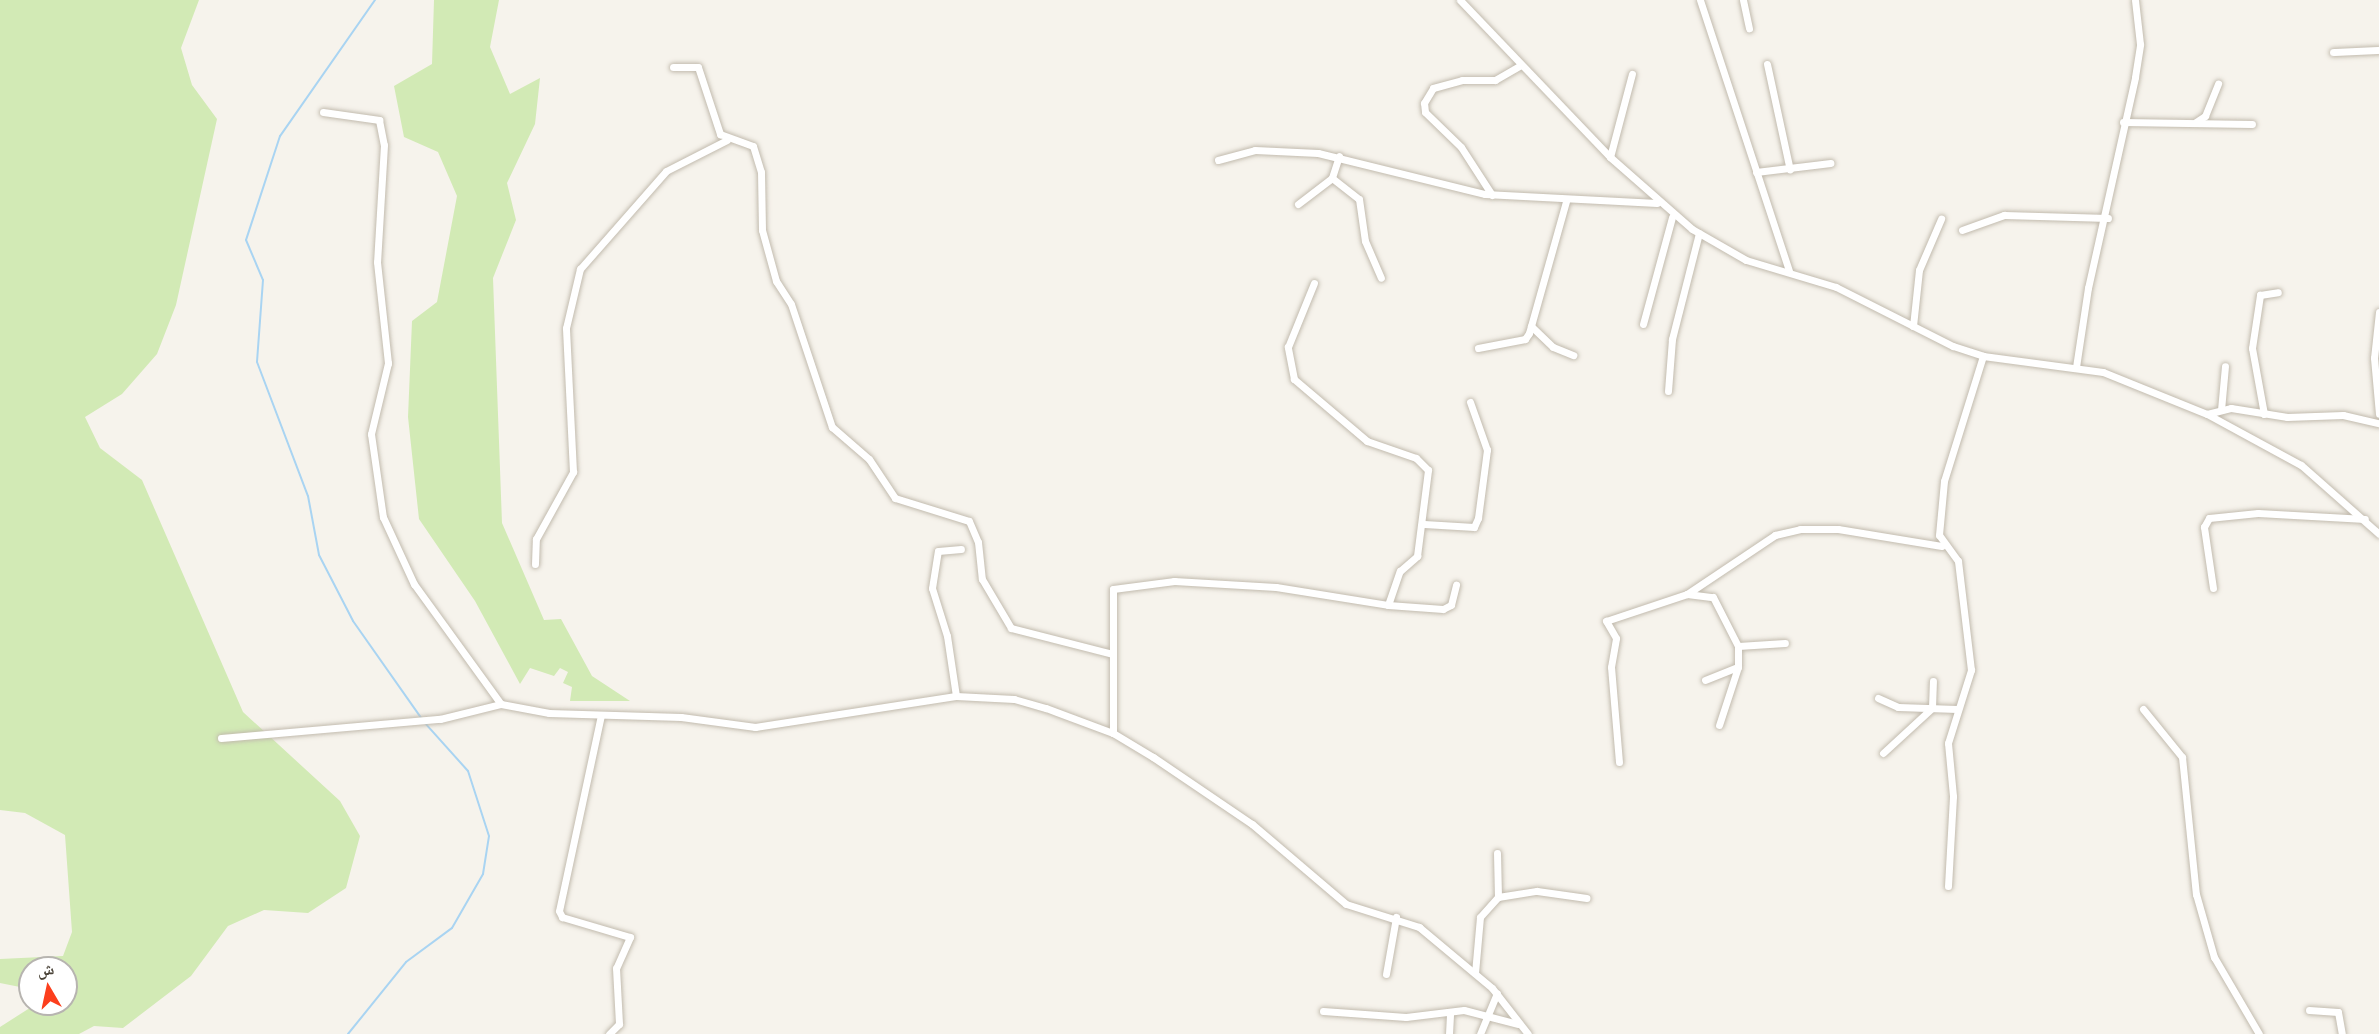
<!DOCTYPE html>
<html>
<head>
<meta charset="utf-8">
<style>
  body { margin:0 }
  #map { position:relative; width:2379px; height:1034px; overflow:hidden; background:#f6f3ec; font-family:"Source Sans 3","Noto Naskh Arabic",sans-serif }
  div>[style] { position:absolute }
  .green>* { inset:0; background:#d2eab5 }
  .stream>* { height:2px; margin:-1px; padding:0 1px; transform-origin:1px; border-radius:1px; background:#a9d4f2 }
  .roads { filter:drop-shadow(0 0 2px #c2bbae) drop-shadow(0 0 2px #c2bbae) }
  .minor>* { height:7px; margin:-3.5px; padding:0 3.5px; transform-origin:3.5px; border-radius:3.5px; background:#fff }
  span { translate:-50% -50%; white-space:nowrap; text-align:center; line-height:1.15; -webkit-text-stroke:4.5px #fff; paint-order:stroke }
  .north { position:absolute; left:18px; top:956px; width:60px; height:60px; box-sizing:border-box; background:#fff; border:2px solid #b7b4b0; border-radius:50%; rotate:351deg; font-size:16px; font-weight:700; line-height:24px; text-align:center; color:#4b4439 }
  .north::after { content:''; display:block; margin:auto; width:21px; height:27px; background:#fc3f1d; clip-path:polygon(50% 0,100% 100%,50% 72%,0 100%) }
</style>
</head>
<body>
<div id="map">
  <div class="green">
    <div style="clip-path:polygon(0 0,199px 0,181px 48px,192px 85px,217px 119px,176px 305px,157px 354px,122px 394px,85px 417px,100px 448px,142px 480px,243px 712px,340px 801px,360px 836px,346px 888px,308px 913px,264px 910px,228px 926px,191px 976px,123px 1028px,94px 1026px,79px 1034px,0 1034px,0 1027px,36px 1004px,66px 1004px,66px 968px,30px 968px,30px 989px,0 983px,0 959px,63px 956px,72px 932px,65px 835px,25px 813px,0 810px)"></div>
    <div style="clip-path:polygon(434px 0,499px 0,490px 47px,510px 94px,540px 78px,535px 124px,507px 183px,516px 220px,493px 278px,502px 523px,544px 620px,561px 619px,592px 676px,630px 701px,570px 701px,572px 687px,563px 683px,568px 672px,560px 668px,554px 676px,530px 668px,520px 684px,475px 601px,419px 519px,408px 417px,412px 321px,437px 302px,457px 196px,438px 152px,404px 137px,394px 86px,432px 64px)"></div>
  </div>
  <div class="stream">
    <div style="left:375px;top:0;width:166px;rotate:124.9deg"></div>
    <div style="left:280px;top:136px;width:109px;rotate:108.1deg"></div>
    <div style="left:246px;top:240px;width:43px;rotate:67deg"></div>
    <div style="left:263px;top:280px;width:82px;rotate:94.2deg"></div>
    <div style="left:257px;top:362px;width:143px;rotate:69.2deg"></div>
    <div style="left:308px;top:496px;width:60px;rotate:79.4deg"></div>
    <div style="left:319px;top:555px;width:74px;rotate:62.7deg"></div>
    <div style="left:353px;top:621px;width:120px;rotate:54.9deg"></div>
    <div style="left:348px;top:1034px;width:92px;rotate:-51.1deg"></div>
    <div style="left:406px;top:962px;width:57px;rotate:-36.5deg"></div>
    <div style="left:452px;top:928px;width:62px;rotate:-60.1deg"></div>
    <div style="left:483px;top:874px;width:38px;rotate:-81deg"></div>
    <div style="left:489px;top:836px;width:68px;rotate:-107.9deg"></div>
    <div style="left:468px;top:771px;width:64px;rotate:-131.9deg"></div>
  </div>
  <div class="roads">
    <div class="minor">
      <div style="left:1460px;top:0;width:217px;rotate:46.3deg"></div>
      <div style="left:1610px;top:157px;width:109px;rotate:41.3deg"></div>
      <div style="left:1692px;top:229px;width:62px;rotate:29.9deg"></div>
      <div style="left:1746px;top:260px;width:94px;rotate:16.7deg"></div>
      <div style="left:1836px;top:287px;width:131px;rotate:26.8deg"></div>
      <div style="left:1953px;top:346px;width:32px;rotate:18deg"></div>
      <div style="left:1983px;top:356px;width:121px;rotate:7.6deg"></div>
      <div style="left:2103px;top:372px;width:112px;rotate:22deg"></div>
      <div style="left:2207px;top:414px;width:107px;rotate:28.5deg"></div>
      <div style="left:2301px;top:465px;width:104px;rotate:41.5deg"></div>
      <div style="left:1700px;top:0;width:285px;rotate:71.8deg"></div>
      <div style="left:1743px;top:0;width:29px;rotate:78deg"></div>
      <div style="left:2333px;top:52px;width:46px;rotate:-2.5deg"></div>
      <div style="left:1767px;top:64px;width:108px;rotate:77.8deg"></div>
      <div style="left:673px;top:67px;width:25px"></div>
      <div style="left:698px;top:67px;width:71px;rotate:71.8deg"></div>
      <div style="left:720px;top:134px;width:35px;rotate:20deg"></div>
      <div style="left:753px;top:146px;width:27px;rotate:73deg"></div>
      <div style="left:761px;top:172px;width:58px;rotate:89deg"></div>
      <div style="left:762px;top:230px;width:53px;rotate:74.6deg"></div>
      <div style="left:776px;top:281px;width:27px;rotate:57deg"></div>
      <div style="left:791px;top:304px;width:130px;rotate:71.6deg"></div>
      <div style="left:832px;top:427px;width:49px;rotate:40.9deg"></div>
      <div style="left:869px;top:459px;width:47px;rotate:56.3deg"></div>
      <div style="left:895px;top:498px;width:77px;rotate:17.3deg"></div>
      <div style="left:969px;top:521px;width:23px;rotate:67deg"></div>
      <div style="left:978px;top:542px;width:37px;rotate:84deg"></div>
      <div style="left:982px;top:579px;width:57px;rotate:59.4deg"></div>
      <div style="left:1011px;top:628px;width:104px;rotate:14.4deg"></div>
      <div style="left:323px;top:112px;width:57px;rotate:8.1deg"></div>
      <div style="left:379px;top:120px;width:25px;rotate:79deg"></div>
      <div style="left:384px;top:145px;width:117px;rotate:93.4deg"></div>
      <div style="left:377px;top:262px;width:102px;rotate:83.8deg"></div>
      <div style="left:388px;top:363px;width:73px;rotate:103.5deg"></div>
      <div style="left:371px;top:434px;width:84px;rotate:81.8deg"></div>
      <div style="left:383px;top:517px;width:74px;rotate:65.2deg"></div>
      <div style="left:414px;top:584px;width:148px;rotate:54.1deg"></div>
      <div style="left:501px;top:704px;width:49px;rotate:10.6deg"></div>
      <div style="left:549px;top:713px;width:132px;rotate:1.7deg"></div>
      <div style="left:681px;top:717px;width:75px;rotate:7.7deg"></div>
      <div style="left:755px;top:727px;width:203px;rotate:-8.8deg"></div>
      <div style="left:956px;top:696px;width:58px;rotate:3deg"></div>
      <div style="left:1014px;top:699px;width:33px;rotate:16deg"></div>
      <div style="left:1046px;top:708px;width:72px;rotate:20.5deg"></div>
      <div style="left:1113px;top:733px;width:47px;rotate:31deg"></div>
      <div style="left:1153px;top:757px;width:120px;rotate:34.1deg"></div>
      <div style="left:1252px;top:824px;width:123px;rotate:40.4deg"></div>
      <div style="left:1346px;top:904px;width:77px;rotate:17.5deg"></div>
      <div style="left:1419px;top:927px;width:95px;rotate:39.9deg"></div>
      <div style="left:1492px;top:988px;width:58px;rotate:52deg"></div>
      <div style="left:2123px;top:122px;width:129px;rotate:0.9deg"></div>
      <div style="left:2196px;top:122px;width:11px;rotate:-34deg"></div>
      <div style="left:2205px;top:116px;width:35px;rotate:-68deg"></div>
      <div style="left:1339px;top:156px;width:23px;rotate:108deg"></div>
      <div style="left:1332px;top:178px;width:34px;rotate:38deg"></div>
      <div style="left:1359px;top:199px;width:42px;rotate:81.9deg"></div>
      <div style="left:1365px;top:241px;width:40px;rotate:66.6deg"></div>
      <div style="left:1610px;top:157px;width:86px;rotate:-75.2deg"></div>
      <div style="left:1218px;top:160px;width:38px;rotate:-15deg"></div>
      <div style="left:1255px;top:150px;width:63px;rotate:2.7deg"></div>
      <div style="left:1318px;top:153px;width:172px;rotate:13.8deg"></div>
      <div style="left:1485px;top:194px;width:172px;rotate:3deg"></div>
      <div style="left:1756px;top:172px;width:75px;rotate:-6.9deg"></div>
      <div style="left:1492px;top:195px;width:57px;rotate:-122.9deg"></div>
      <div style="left:1461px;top:147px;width:50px;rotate:-135.8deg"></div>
      <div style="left:1425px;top:112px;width:9px;rotate:-96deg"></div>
      <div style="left:1424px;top:103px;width:17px;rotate:-59deg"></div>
      <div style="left:1433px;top:88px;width:30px;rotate:-15deg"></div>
      <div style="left:1462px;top:80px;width:33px"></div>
      <div style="left:1495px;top:80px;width:30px;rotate:-30deg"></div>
      <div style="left:1298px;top:204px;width:43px;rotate:-37.4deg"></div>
      <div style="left:1962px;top:230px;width:45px;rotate:-19.7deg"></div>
      <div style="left:2004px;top:215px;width:104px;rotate:1.7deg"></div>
      <div style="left:2379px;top:312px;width:46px;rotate:96.2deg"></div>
      <div style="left:2374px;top:358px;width:56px;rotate:84.9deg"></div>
      <div style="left:1643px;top:324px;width:111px;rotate:-74.8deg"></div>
      <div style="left:1531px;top:326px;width:30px;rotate:44deg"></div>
      <div style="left:1553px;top:347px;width:22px;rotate:22deg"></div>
      <div style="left:1913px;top:326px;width:56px;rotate:-83.9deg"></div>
      <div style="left:1919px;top:270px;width:56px;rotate:-66.7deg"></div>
      <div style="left:1478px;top:348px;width:48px;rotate:-10.8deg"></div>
      <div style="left:1525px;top:339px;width:7px;rotate:-56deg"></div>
      <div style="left:1529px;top:333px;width:137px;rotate:-74.3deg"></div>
      <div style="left:2076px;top:367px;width:80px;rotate:-81.4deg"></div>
      <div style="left:2088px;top:288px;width:216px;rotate:-77.4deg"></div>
      <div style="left:2135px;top:77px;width:33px;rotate:-81deg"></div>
      <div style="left:2140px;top:44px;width:44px;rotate:-96.5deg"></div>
      <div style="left:1668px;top:391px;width:52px;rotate:-85.6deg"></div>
      <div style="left:1672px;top:339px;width:109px;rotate:-75.7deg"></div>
      <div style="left:2221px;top:410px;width:44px;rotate:-84.8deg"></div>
      <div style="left:2207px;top:414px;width:25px;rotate:-14deg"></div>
      <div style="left:2231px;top:408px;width:57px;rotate:9.1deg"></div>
      <div style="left:2287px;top:417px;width:56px;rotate:-2deg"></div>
      <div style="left:2343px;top:415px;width:37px;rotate:13deg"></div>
      <div style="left:2264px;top:414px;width:67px;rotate:-100.3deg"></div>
      <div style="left:2252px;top:348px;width:54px;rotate:-81.4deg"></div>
      <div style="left:2260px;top:295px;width:18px;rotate:-9deg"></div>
      <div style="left:1424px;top:524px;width:50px;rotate:3.4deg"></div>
      <div style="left:1474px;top:527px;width:10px;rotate:-66deg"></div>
      <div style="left:1478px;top:518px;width:69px;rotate:-82.5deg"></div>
      <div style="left:1487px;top:450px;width:51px;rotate:-109.5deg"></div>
      <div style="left:535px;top:564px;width:25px;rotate:-88deg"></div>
      <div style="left:536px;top:539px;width:77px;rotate:-61.1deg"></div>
      <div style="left:573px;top:472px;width:144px;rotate:-92.8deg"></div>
      <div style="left:566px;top:328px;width:61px;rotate:-76.7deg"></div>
      <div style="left:580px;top:269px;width:130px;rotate:-48.7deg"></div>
      <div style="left:666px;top:171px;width:68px;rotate:-26.9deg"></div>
      <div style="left:2213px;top:588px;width:62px;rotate:-98.4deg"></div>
      <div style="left:2204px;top:527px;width:10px;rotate:-61deg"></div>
      <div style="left:2209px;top:518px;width:49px;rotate:-5.8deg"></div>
      <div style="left:2258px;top:513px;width:107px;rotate:3.2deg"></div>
      <div style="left:1687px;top:594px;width:26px;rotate:7deg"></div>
      <div style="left:1713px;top:597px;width:55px;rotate:63deg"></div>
      <div style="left:1738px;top:646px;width:21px;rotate:90deg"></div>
      <div style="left:1738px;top:667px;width:61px;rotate:108.1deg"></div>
      <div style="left:1388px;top:605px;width:55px;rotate:4.2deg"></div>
      <div style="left:1443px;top:609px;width:9px;rotate:-27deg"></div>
      <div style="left:1451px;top:605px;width:21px;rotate:-76deg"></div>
      <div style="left:1738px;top:646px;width:47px;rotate:-3.7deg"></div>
      <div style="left:1705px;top:680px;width:35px;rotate:-22deg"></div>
      <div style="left:956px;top:696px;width:61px;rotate:-98.5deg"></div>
      <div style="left:947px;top:636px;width:50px;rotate:-107.4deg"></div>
      <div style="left:932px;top:588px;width:37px;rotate:-81deg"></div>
      <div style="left:938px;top:551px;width:23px;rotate:-5deg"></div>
      <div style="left:1878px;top:698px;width:22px;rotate:24deg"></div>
      <div style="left:1898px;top:707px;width:59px;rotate:1.9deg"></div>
      <div style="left:2143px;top:709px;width:62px;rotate:50.9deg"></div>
      <div style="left:2182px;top:757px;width:138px;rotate:84.2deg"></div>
      <div style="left:2196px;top:894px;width:66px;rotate:74.1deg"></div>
      <div style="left:2214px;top:957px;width:89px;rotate:59.7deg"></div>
      <div style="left:601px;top:715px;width:200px;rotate:102.1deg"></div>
      <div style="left:559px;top:911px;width:7px;rotate:63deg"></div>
      <div style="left:562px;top:917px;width:71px;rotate:16.4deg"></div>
      <div style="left:630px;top:937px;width:34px;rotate:114deg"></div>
      <div style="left:616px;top:968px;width:56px;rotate:86.9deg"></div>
      <div style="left:619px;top:1024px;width:14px;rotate:135deg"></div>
      <div style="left:1113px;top:733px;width:144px;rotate:-90deg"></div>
      <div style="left:1113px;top:589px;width:62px;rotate:-7.5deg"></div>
      <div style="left:1174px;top:581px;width:102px;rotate:3.4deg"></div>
      <div style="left:1276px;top:587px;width:113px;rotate:9.1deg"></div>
      <div style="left:1388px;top:605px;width:36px;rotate:-71deg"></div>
      <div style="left:1400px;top:571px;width:23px;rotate:-41deg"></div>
      <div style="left:1417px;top:556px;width:87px;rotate:-82.7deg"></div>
      <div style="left:1428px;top:470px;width:17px;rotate:-135deg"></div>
      <div style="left:1416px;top:458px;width:52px;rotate:-160.9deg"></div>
      <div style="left:1367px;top:441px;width:96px;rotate:-139.7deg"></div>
      <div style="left:1294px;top:379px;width:33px;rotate:-101deg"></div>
      <div style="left:1288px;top:347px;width:69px;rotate:-67.9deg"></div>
      <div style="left:221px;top:738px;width:220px;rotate:-5deg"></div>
      <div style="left:440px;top:719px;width:63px;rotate:-13.8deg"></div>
      <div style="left:1883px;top:753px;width:67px;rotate:-42.6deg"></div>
      <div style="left:1932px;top:708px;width:27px;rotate:-88deg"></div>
      <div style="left:1619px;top:762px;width:95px;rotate:-94.8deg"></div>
      <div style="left:1611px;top:667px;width:29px;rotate:-80deg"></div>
      <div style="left:1616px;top:638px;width:20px;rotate:-120deg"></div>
      <div style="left:1606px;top:621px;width:85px;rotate:-18.4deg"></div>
      <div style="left:1687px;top:594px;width:106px;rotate:-33.8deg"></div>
      <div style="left:1775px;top:535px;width:26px;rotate:-13deg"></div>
      <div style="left:1800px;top:529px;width:38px"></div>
      <div style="left:1838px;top:529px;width:105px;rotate:9.3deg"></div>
      <div style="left:1497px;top:853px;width:44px;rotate:88.7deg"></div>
      <div style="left:1948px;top:886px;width:90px;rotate:-86.8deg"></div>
      <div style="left:1953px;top:796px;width:53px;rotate:-95.4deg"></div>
      <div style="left:1948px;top:743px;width:77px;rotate:-72.5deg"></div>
      <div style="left:1971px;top:670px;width:110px;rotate:-96.8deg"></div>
      <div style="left:1958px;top:561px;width:32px;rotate:-126deg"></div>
      <div style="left:1939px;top:535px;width:54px;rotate:-84.7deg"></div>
      <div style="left:1944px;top:481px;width:131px;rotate:-72.7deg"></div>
      <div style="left:1475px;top:973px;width:56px;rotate:-84.9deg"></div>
      <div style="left:1480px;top:917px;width:27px;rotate:-48deg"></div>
      <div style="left:1498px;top:897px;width:39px;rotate:-9deg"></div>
      <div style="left:1537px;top:891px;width:50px;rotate:8deg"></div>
      <div style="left:1386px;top:974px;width:58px;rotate:-80deg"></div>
      <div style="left:2309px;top:1010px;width:29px;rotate:4deg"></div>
      <div style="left:2338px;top:1012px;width:22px;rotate:80deg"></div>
      <div style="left:1323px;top:1011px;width:83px;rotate:4.1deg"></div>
      <div style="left:1406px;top:1017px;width:58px;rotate:-6.9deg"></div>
      <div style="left:1464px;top:1010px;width:56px;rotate:14.5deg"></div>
      <div style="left:1449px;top:1034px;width:21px;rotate:-87deg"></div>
      <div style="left:1480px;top:1034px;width:44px;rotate:-67.5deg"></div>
    </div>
  </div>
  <div class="north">ش</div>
</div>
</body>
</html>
